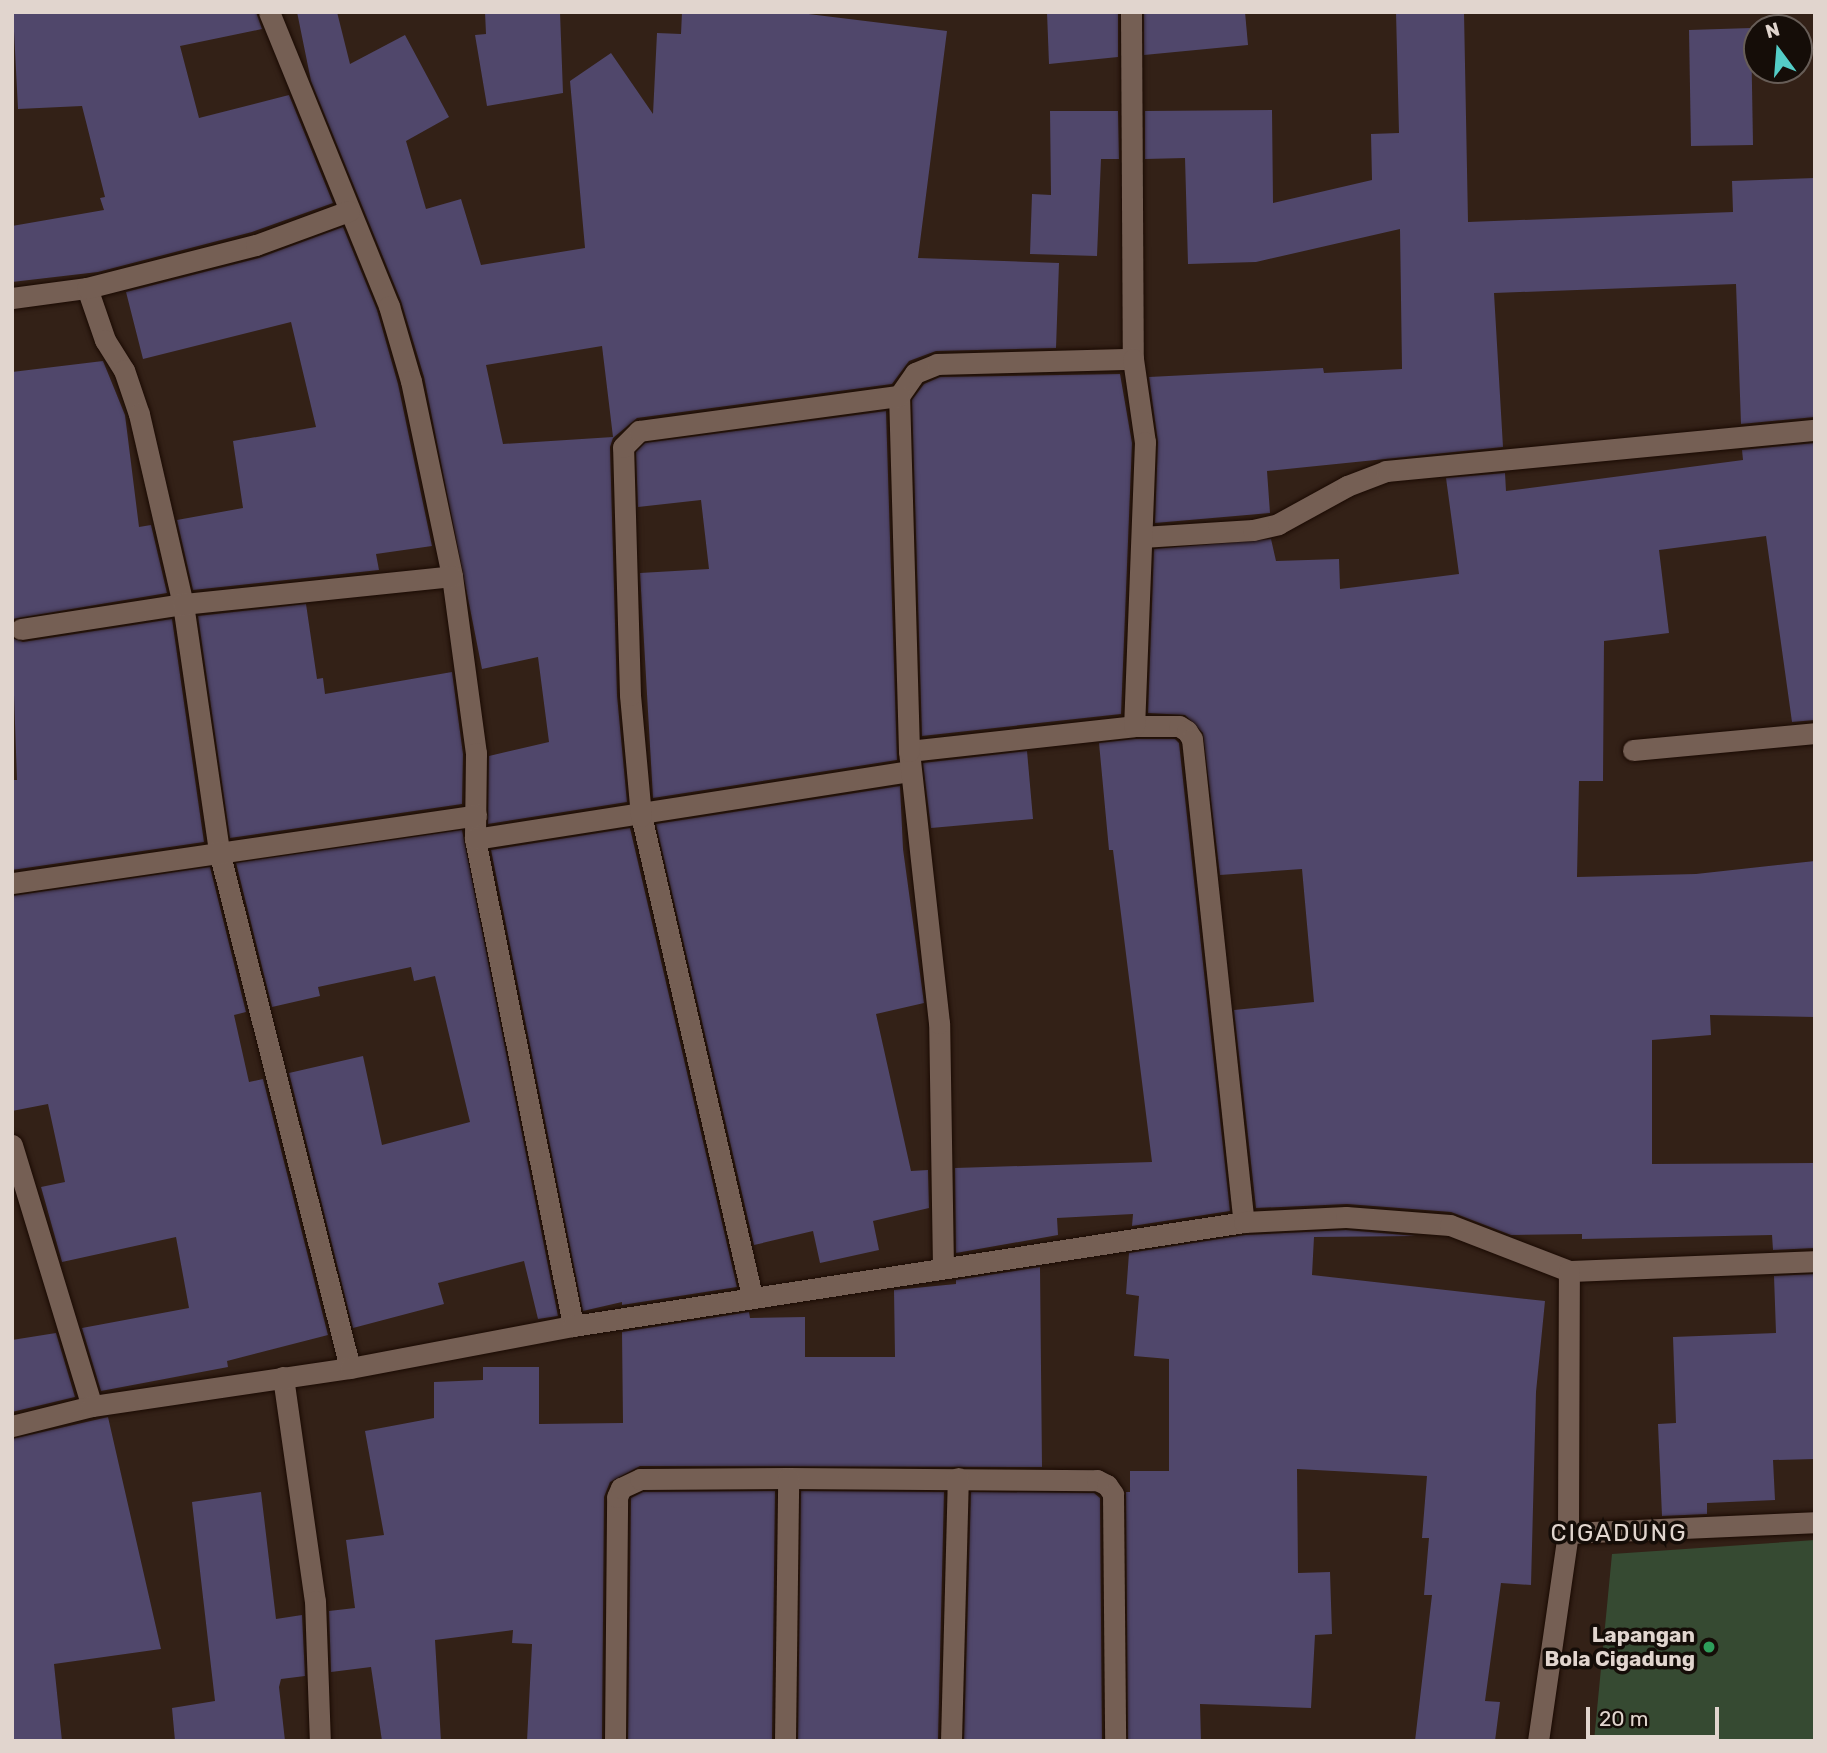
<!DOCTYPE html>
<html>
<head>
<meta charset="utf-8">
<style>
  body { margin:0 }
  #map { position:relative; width:1827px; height:1753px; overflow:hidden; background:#332117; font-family:Rubik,sans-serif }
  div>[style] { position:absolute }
  .green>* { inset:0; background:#364a32 }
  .building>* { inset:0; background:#50476b }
  .roads { filter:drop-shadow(0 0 2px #1a0a03) drop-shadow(0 0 2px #1a0a03) }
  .minor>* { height:21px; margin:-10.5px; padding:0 10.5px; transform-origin:10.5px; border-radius:10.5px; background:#755f54 }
  .dots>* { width:19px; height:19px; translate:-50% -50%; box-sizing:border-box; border:4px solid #150d08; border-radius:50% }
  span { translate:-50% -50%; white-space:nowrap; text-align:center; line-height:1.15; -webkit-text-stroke:7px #150d08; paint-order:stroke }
  .poi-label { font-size:21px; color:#e1d5ce; font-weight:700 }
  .right { translate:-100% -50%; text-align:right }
  .quarter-label { font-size:24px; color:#e1d5ce; letter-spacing:2px }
  .frame { position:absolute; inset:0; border:14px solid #e1d5ce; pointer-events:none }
  .north { position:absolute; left:1743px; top:14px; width:70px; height:70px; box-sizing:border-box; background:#150d08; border:2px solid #675d57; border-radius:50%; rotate:344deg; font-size:19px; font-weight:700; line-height:28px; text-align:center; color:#e1d5ce }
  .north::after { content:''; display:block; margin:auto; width:24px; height:32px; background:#54cdc7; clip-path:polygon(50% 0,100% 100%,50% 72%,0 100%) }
  .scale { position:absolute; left:1586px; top:1707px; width:133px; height:32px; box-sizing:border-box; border:4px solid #e1d5ce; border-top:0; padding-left:9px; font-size:21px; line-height:24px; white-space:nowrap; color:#e1d5ce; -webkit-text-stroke:5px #150d08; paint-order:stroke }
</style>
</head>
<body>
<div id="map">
  <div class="green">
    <div style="clip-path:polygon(1815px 1540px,1815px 1741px,1594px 1741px,1612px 1554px)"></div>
  </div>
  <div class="building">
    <div style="clip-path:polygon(13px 12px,256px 12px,262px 29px,180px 46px,199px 118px,289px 95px,333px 203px,252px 232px,98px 272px,12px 282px,12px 226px,104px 210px,100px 198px,105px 197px,82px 106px,18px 109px)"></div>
    <div style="clip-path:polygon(evenodd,297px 12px,337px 12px,350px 64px,405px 35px,449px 117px,406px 141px,426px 209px,461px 199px,481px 265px,585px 248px,570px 81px,611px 53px,653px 114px,657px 33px,681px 34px,682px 12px,792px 12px,947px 31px,918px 258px,1059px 263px,1056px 348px,936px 351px,909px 361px,892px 384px,637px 418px,613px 438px,610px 447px,617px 695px,627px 802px,488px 824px,489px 756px,549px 742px,538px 657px,482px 669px,424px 377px,401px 301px,311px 81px,297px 12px,602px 346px,613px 437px,503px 444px,486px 365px,602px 346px)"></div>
    <div style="clip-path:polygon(485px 12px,560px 12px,563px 93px,487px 106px,475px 35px,486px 34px)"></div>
    <div style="clip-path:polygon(1047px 12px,1118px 12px,1118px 57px,1049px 64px)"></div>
    <div style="clip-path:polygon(1144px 12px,1245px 12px,1248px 45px,1144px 55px)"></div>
    <div style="clip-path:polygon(1396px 12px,1464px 12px,1468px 222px,1733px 212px,1732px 181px,1815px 178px,1815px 417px,1741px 424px,1736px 284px,1494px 293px,1503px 447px,1267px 471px,1270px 513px,1155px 523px,1158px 442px,1149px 377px,1323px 368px,1324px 373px,1402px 369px,1400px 229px,1256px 262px,1188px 264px,1185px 158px,1145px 159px,1145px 111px,1272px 110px,1273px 203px,1372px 180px,1371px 134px,1399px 133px)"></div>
    <div style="clip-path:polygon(1751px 28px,1753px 145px,1691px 146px,1689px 30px)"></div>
    <div style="clip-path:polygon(1050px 111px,1118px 111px,1119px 159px,1101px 159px,1097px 256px,1030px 254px,1032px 194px,1051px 195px)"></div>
    <div style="clip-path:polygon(343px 227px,377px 310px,398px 384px,432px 546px,376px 554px,379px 570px,193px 590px,177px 520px,243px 508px,233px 441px,316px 427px,291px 322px,143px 359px,126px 292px,259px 258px)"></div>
    <div style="clip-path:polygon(103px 361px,125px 415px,139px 527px,151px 525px,167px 593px,12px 619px,12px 372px)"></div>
    <div style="clip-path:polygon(1120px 374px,1132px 443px,1121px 714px,922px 736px,912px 400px,924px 384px,940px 377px)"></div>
    <div style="clip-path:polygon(886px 411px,897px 760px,653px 798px,640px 573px,709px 569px,701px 500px,638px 507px,636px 452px,645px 443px)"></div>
    <div style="clip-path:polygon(1815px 443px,1815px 720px,1792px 722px,1766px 536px,1659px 550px,1669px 633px,1604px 641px,1603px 781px,1579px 781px,1577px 877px,1696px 874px,1815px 861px,1815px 1017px,1710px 1015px,1711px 1035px,1652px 1040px,1652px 1164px,1815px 1163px,1815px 1248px,1773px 1250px,1772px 1235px,1582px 1239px,1582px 1234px,1511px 1235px,1451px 1212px,1347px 1204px,1256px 1208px,1234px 1010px,1314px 1002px,1302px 869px,1220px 875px,1203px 733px,1185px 715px,1148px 713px,1154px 549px,1271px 539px,1276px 561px,1339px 559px,1340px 589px,1459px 574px,1446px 478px,1505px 473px,1506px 491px,1743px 460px,1742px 450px)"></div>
    <div style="clip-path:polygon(306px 604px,317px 679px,323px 678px,325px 694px,452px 672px,463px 754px,462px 804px,230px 838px,198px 616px)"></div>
    <div style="clip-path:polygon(172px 619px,204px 842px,12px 870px,12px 780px,17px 780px,12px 638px,23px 642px)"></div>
    <div style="clip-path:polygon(1135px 739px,1175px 739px,1179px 743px,1230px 1211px,1132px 1226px,1133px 1214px,1057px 1218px,1058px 1235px,956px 1253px,955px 1168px,1152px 1162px,1113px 850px,1109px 850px,1099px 743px)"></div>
    <div style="clip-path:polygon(1027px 751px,1033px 819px,931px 828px,923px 763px)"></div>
    <div style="clip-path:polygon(900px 786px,903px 849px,924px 1003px,876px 1014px,911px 1171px,928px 1170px,929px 1208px,873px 1221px,879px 1250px,820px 1263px,813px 1231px,754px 1245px,656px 824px)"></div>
    <div style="clip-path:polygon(630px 828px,737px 1287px,622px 1305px,622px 1302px,583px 1311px,491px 850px)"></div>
    <div style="clip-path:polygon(462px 830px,558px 1316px,538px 1319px,524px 1261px,438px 1283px,444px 1304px,353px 1328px,289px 1073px,363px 1056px,382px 1145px,470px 1122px,435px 976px,414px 981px,411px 967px,318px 987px,320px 996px,272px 1007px,236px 863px)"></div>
    <div style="clip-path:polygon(210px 867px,246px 1012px,234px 1015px,249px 1082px,263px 1079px,328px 1335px,227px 1361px,228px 1367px,101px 1391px,82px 1328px,189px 1308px,176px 1237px,62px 1262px,41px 1187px,65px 1182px,48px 1104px,12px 1111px,12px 896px)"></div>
    <div style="clip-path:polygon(1346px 1230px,1416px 1236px,1314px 1237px,1312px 1275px,1545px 1301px,1536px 1392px,1531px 1585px,1501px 1583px,1485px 1701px,1500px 1702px,1495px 1741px,1415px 1741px,1432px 1595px,1424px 1595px,1429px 1538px,1422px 1538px,1427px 1476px,1297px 1469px,1298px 1573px,1330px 1572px,1332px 1634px,1315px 1635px,1311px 1708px,1200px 1704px,1201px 1741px,1128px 1741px,1126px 1492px,1130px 1492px,1130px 1471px,1169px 1471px,1169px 1359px,1134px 1356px,1139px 1296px,1126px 1294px,1129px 1253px,1245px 1235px)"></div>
    <div style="clip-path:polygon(1040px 1267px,1042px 1467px,640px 1466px,610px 1482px,604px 1497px,602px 1741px,527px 1741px,532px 1644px,512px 1643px,513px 1630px,435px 1640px,441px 1741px,382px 1741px,371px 1667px,331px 1672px,329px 1611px,355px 1608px,346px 1540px,384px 1535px,365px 1431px,434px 1418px,434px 1382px,483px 1380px,483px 1367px,539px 1367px,539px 1424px,623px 1423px,622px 1332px,749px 1312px,750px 1318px,805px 1317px,805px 1357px,895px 1357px,894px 1290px,956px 1284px,956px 1280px)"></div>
    <div style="clip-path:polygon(1815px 1274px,1815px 1459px,1773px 1460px,1775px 1500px,1707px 1503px,1707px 1514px,1662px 1516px,1658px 1424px,1676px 1423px,1673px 1337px,1776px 1333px,1774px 1276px)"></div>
    <div style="clip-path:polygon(56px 1333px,75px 1397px,12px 1412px,12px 1340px)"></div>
    <div style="clip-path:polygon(108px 1417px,161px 1649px,54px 1664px,62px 1741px,12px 1741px,12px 1439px)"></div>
    <div style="clip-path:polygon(775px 1491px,772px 1741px,628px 1741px,631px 1498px,643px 1492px)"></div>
    <div style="clip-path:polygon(801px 1491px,944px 1492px,938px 1741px,798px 1741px)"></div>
    <div style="clip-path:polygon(261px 1492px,276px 1619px,302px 1615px,305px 1676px,281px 1679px,279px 1687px,285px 1741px,175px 1741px,172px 1708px,215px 1701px,192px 1502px)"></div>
    <div style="clip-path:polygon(971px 1492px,1094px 1493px,1100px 1498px,1102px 1741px,964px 1741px)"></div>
  </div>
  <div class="roads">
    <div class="minor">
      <div style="left:269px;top:12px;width:318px;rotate:67.8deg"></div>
      <div style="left:389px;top:306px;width:78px;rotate:73.7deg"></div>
      <div style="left:411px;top:381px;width:199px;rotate:78.1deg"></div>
      <div style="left:452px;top:576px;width:179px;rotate:82.3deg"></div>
      <div style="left:476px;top:753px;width:86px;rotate:90.7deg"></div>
      <div style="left:475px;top:839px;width:497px;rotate:78.6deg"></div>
      <div style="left:1131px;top:12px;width:347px;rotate:89.7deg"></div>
      <div style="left:87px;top:288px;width:55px;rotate:70.9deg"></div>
      <div style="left:105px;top:340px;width:36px;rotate:58deg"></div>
      <div style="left:124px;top:370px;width:46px;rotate:71.2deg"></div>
      <div style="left:139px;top:414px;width:195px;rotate:77deg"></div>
      <div style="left:183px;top:604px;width:250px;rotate:81.7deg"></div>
      <div style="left:219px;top:851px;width:533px;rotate:75.78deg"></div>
      <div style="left:12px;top:298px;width:76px;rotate:-7.6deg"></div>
      <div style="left:87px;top:288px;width:174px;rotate:-14.3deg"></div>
      <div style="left:256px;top:245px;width:99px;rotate:-20.1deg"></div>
      <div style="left:1142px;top:537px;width:111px;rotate:-3.6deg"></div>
      <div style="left:1253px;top:530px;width:26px;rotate:-13deg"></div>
      <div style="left:1278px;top:524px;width:79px;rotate:-28.8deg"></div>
      <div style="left:1347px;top:486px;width:42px;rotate:-21deg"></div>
      <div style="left:1386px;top:471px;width:431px;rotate:-5.5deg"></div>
      <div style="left:21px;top:629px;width:164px;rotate:-8.8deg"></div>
      <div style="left:183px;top:604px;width:270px;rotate:-5.9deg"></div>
      <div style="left:1633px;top:750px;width:183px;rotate:-5.3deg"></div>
      <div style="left:909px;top:751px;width:226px;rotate:-6.3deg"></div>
      <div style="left:1134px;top:726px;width:45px"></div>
      <div style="left:1179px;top:726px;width:9px;rotate:32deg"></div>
      <div style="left:1187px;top:731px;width:9px;rotate:58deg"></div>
      <div style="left:1192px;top:739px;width:486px;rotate:83.9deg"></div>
      <div style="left:475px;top:839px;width:440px;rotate:-8.9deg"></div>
      <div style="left:12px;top:883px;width:469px;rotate:-8.3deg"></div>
      <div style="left:12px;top:1145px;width:273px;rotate:73deg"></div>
      <div style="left:943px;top:1268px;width:245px;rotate:-90.9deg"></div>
      <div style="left:939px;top:1023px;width:274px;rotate:-96.3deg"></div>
      <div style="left:909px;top:751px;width:355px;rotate:-91.6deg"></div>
      <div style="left:899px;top:396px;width:28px;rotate:-55deg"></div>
      <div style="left:915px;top:373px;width:24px;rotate:-22deg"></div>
      <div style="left:937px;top:364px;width:196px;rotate:-1.5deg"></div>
      <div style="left:1133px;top:359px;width:84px;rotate:81.8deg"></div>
      <div style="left:1145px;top:442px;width:284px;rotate:92.2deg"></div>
      <div style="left:752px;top:1296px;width:493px;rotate:-103deg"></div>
      <div style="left:641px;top:816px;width:121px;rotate:-95.2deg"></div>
      <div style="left:630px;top:695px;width:248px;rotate:-91.6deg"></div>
      <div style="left:623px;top:447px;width:23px;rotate:-45deg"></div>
      <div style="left:639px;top:431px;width:262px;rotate:-7.7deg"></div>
      <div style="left:283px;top:1377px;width:226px;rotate:81.9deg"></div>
      <div style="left:315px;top:1601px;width:140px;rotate:88deg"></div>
      <div style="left:12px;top:1426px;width:82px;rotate:-14deg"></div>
      <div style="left:92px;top:1406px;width:261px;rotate:-8.4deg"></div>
      <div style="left:350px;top:1368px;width:227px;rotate:-10.7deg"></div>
      <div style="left:573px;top:1326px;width:679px;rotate:-8.81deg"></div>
      <div style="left:1244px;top:1222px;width:102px;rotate:-2.8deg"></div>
      <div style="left:1346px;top:1217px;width:104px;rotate:4.4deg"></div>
      <div style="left:1450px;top:1225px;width:128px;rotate:21.1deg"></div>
      <div style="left:1569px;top:1271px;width:246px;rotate:-2.3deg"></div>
      <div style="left:1568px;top:1533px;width:247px;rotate:-2.5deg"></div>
      <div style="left:615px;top:1741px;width:244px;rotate:-89.5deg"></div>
      <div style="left:617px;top:1497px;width:10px;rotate:-66deg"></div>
      <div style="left:621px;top:1488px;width:21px;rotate:-25deg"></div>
      <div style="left:640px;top:1479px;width:148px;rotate:-0.4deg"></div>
      <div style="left:788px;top:1478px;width:309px;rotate:0.4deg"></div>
      <div style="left:1097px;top:1480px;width:11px;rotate:27deg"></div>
      <div style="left:1107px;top:1485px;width:11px;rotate:56deg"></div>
      <div style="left:1113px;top:1494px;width:247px;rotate:89.5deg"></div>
      <div style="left:785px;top:1741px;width:263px;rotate:-89.3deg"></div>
      <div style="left:951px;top:1741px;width:263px;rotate:-88.5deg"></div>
      <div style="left:1538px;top:1741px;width:210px;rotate:-81.8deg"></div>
      <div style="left:1568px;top:1533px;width:262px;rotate:-89.8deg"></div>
    </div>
  </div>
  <div class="dots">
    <div style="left:1709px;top:1647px;background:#2e9e5b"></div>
  </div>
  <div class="poi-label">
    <span class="right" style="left:1695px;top:1647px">Lapangan<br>Bola Cigadung</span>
  </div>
  <div class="quarter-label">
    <span style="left:1619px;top:1534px">CIGADUNG</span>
  </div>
  <div class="frame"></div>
  <div class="north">N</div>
  <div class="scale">20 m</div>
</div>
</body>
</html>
